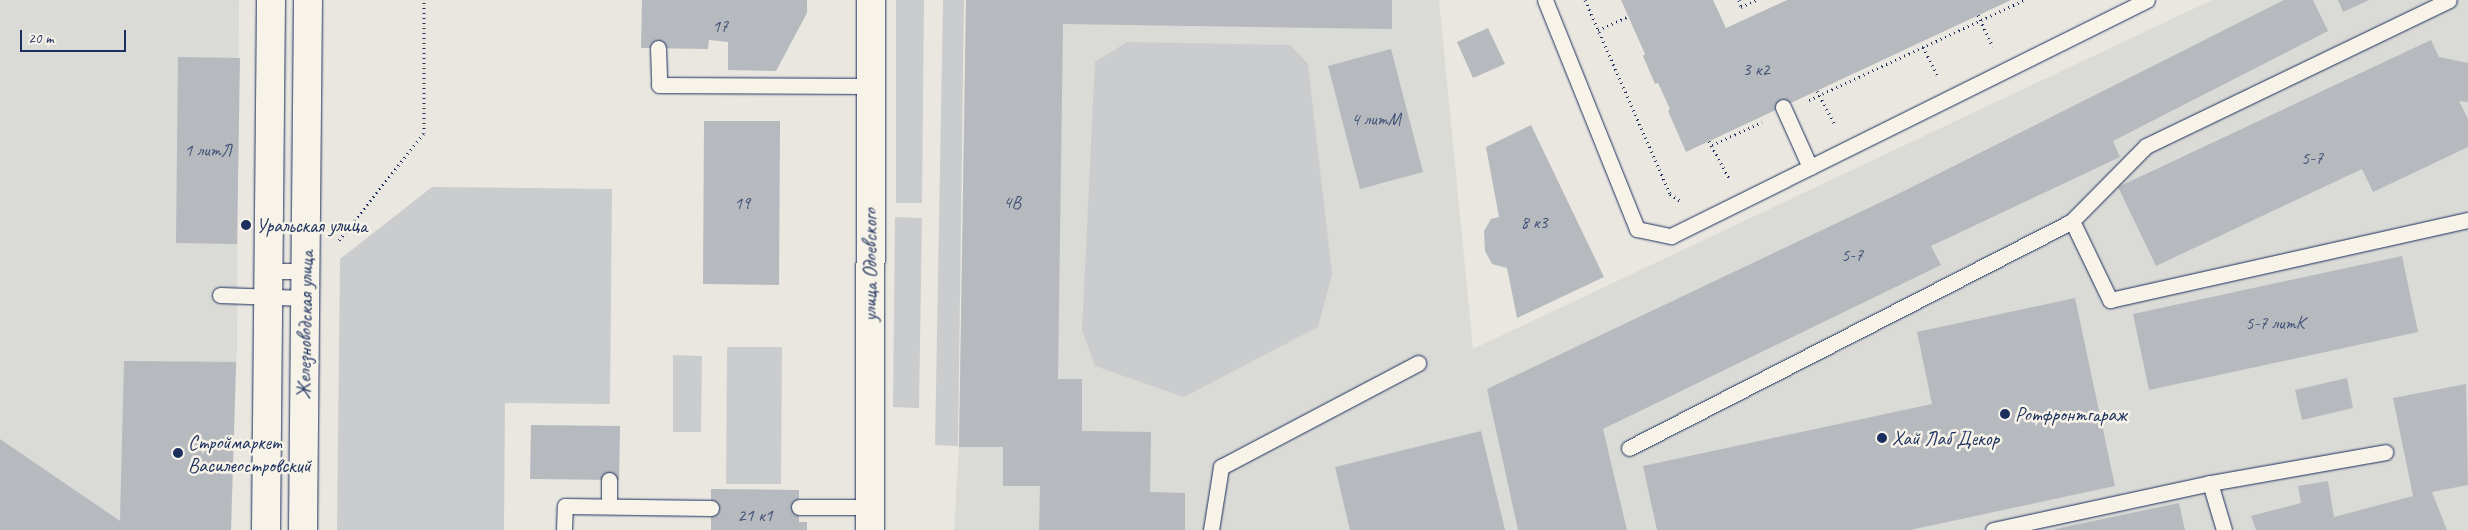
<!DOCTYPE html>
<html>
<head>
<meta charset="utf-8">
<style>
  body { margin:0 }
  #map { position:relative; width:2468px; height:530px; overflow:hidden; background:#eae7e0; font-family:Caveat,sans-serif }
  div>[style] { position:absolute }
  .built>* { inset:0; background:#dadad6 }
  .green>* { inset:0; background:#cbcccd }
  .building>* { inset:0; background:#b6babf }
  .path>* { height:3px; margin-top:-1.5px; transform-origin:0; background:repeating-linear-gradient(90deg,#1b2f5e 0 1px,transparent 0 5px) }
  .roads { filter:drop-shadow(0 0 1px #1b2f5e) drop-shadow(0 0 1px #1b2f5e) }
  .service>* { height:15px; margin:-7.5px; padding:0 7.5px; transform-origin:7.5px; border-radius:7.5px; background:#f7f3e8 }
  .minor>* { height:28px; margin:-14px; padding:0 14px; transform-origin:14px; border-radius:14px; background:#f7f3e8 }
  .tertiary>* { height:28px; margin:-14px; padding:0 14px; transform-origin:14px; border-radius:14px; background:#f7f3e8 }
  .dots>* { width:14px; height:14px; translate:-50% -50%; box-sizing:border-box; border:2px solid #f7f3e8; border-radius:50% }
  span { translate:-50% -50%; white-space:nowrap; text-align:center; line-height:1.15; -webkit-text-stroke:5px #f7f3e8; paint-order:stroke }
  .number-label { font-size:18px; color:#425276 }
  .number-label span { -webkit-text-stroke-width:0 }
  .poi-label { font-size:20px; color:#1b2f5e }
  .left { translate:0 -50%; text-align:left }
  .street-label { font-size:20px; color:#1b2f5e }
  .scale { position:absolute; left:20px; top:30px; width:106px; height:22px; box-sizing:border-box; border:2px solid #1b2f5e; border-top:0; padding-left:6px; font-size:15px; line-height:18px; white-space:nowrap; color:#1b2f5e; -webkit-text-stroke:4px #f7f3e8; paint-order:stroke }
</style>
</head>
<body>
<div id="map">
  <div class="built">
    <div style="clip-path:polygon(0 0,239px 0,237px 347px,231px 530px,0 530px)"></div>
    <div style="clip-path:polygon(966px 0,1439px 0,1473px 349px,2212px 0,2468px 0,2468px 530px,954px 530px,959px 447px)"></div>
  </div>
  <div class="green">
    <div style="clip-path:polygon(896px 0,924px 0,922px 203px,896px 203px)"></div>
    <div style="clip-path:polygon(943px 0,964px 0,958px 446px,935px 445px)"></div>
    <div style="clip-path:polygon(1127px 42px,1290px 45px,1308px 64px,1332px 274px,1318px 327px,1184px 397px,1095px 366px,1082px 330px,1095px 62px)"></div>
    <div style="clip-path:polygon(432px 187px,612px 189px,610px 404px,505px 403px,504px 530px,337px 530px,340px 259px)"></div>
    <div style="clip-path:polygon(895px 217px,922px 218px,919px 408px,893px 407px)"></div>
    <div style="clip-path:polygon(727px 347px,782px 347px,781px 484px,726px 484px)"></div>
    <div style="clip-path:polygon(673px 355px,702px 356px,701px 432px,673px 432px)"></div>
  </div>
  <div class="building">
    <div style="clip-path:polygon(642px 0,807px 0,807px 13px,776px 71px,728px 70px,728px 42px,709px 40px,708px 49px,641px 48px)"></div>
    <div style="clip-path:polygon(966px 0,1392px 0,1392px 29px,1063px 24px,1058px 379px,1082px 379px,1082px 431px,1151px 432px,1150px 492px,1185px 493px,1185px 530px,1039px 530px,1040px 486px,1003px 486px,1003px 447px,959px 447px)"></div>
    <div style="clip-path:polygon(1621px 0,1713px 0,1726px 28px,1787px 0,2011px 0,1686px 152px,1668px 111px,1670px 109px,1658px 83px,1655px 84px,1643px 56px,1645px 54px)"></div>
    <div style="clip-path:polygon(2284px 0,2313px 0,2328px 31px,2113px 141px,2120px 157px,1931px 246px,1941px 265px,1603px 429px,1627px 530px,1518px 530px,1487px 389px,1896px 195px)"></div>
    <div style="clip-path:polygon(2338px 0,2369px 0,2343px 12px)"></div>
    <div style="clip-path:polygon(1488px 28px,1505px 64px,1473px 78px,1457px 42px)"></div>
    <div style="clip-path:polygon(2431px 40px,2439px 57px,2468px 63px,2468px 102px,2459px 101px,2468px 119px,2468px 147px,2373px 192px,2362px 169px,2156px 266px,2118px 187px)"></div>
    <div style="clip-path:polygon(1391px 49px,1423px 172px,1360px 189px,1328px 66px)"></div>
    <div style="clip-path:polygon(178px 57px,240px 58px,237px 244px,176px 243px)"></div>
    <div style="clip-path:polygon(704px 121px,780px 121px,779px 285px,703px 284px)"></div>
    <div style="clip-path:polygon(1531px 125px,1604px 277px,1517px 318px,1507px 268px,1492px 264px,1485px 251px,1484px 231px,1491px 219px,1499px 217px,1486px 147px)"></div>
    <div style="clip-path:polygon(2402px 256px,2418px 332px,2149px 390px,2133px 314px)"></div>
    <div style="clip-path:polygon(2075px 298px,2115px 486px,1910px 530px,1657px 530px,1643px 466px,1932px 404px,1917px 332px)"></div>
    <div style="clip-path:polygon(124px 361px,236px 362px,231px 530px,0 530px,0 439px,120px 521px)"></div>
    <div style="clip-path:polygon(2347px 378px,2353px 408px,2302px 420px,2295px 390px)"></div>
    <div style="clip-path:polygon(2466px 384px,2468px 485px,2432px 492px,2447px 530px,2256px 530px,2251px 516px,2301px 503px,2298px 486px,2328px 481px,2334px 517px,2413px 496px,2393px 398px)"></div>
    <div style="clip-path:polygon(531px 425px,620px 426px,619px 480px,530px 479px)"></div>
    <div style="clip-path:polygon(1481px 431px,1505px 530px,1350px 530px,1335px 467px)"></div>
    <div style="clip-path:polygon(711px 489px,799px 490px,799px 522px,807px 522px,807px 530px,711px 530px)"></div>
    <div style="clip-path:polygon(2179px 503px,2185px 530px,2055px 530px,2055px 529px)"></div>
  </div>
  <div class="path">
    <div style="left:1585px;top:0;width:212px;rotate:66.3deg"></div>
    <div style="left:1670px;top:194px;width:14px;rotate:34deg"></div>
    <div style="left:1739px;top:0;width:7px;rotate:74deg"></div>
    <div style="left:1741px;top:7px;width:17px;rotate:-25deg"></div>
    <div style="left:1978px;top:15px;width:35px;rotate:65deg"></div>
    <div style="left:1598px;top:30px;width:34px;rotate:-24deg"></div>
    <div style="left:1923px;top:47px;width:31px;rotate:63deg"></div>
    <div style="left:1817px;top:91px;width:38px;rotate:62deg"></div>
    <div style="left:1809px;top:100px;width:237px;rotate:-24.9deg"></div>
    <div style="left:1709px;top:141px;width:42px;rotate:61.6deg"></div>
    <div style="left:1712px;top:145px;width:55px;rotate:-24.7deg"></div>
    <div style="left:339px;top:240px;width:137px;rotate:-51.5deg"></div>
    <div style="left:424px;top:133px;width:133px;rotate:-90deg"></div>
  </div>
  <div class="roads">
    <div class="service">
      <div style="left:1545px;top:0;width:247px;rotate:68.1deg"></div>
      <div style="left:1637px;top:229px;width:35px;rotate:12deg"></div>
      <div style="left:1671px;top:236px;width:531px;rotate:-26.37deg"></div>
      <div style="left:658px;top:48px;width:37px;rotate:88deg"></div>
      <div style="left:659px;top:85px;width:212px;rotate:0.3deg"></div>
      <div style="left:1783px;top:107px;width:66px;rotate:65.8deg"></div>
      <div style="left:2072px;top:221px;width:88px;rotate:64.3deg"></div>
      <div style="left:2110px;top:300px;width:367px;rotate:-12.6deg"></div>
      <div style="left:268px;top:271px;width:38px"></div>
      <div style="left:220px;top:295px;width:85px;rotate:2deg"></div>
      <div style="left:1629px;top:448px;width:498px;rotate:-27.1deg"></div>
      <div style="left:2072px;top:221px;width:105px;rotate:-45.4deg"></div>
      <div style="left:2146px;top:146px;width:336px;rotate:-25.7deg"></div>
      <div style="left:2210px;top:483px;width:49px;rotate:73.4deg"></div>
      <div style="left:609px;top:506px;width:26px;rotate:-90deg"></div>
      <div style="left:799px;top:507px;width:71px"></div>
      <div style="left:564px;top:530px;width:24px;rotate:-88deg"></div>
      <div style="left:565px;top:506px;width:146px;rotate:0.8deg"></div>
      <div style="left:1211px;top:530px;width:64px;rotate:-81deg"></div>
      <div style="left:1221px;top:467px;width:223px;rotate:-27.8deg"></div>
      <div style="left:1993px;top:530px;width:222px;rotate:-12.2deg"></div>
      <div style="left:2210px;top:483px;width:178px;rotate:-10deg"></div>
    </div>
    <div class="minor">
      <div style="left:870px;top:530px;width:530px;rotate:-89.89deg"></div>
    </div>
    <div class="tertiary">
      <div style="left:266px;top:530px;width:530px;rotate:-89.46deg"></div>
      <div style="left:303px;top:530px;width:530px;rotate:-89.46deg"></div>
    </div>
  </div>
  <div class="dots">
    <div style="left:246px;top:225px;background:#1b2f5e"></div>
    <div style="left:2005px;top:414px;background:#1b2f5e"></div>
    <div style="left:1882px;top:438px;background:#1b2f5e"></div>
    <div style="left:178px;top:453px;background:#1b2f5e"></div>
  </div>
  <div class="number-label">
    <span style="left:720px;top:26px">17</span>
    <span style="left:1756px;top:69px">3 к2</span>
    <span style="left:1376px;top:119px">4 литМ</span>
    <span style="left:208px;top:150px">1 литЛ</span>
    <span style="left:2312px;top:158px">5-7</span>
    <span style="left:1012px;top:202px">4В</span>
    <span style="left:742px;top:203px">19</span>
    <span style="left:1534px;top:222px">8 к3</span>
    <span style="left:1852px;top:255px">5-7</span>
    <span style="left:2275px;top:323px">5-7 литК</span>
    <span style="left:755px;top:515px">21 к1</span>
  </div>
  <div class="poi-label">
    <span class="left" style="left:256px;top:225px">Уральская улица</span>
    <span class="left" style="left:2015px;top:414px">Ротфронтгараж</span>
    <span class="left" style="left:1892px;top:438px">Хай Лаб Декор</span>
    <span class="left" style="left:188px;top:454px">Строймаркет<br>Василеостровский</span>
  </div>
  <div class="street-label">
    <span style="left:870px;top:265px;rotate:-90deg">улица Одоевского</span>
    <span style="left:305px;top:325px;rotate:-89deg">Железноводская улица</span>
  </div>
  <div class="scale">20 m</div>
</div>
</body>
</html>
